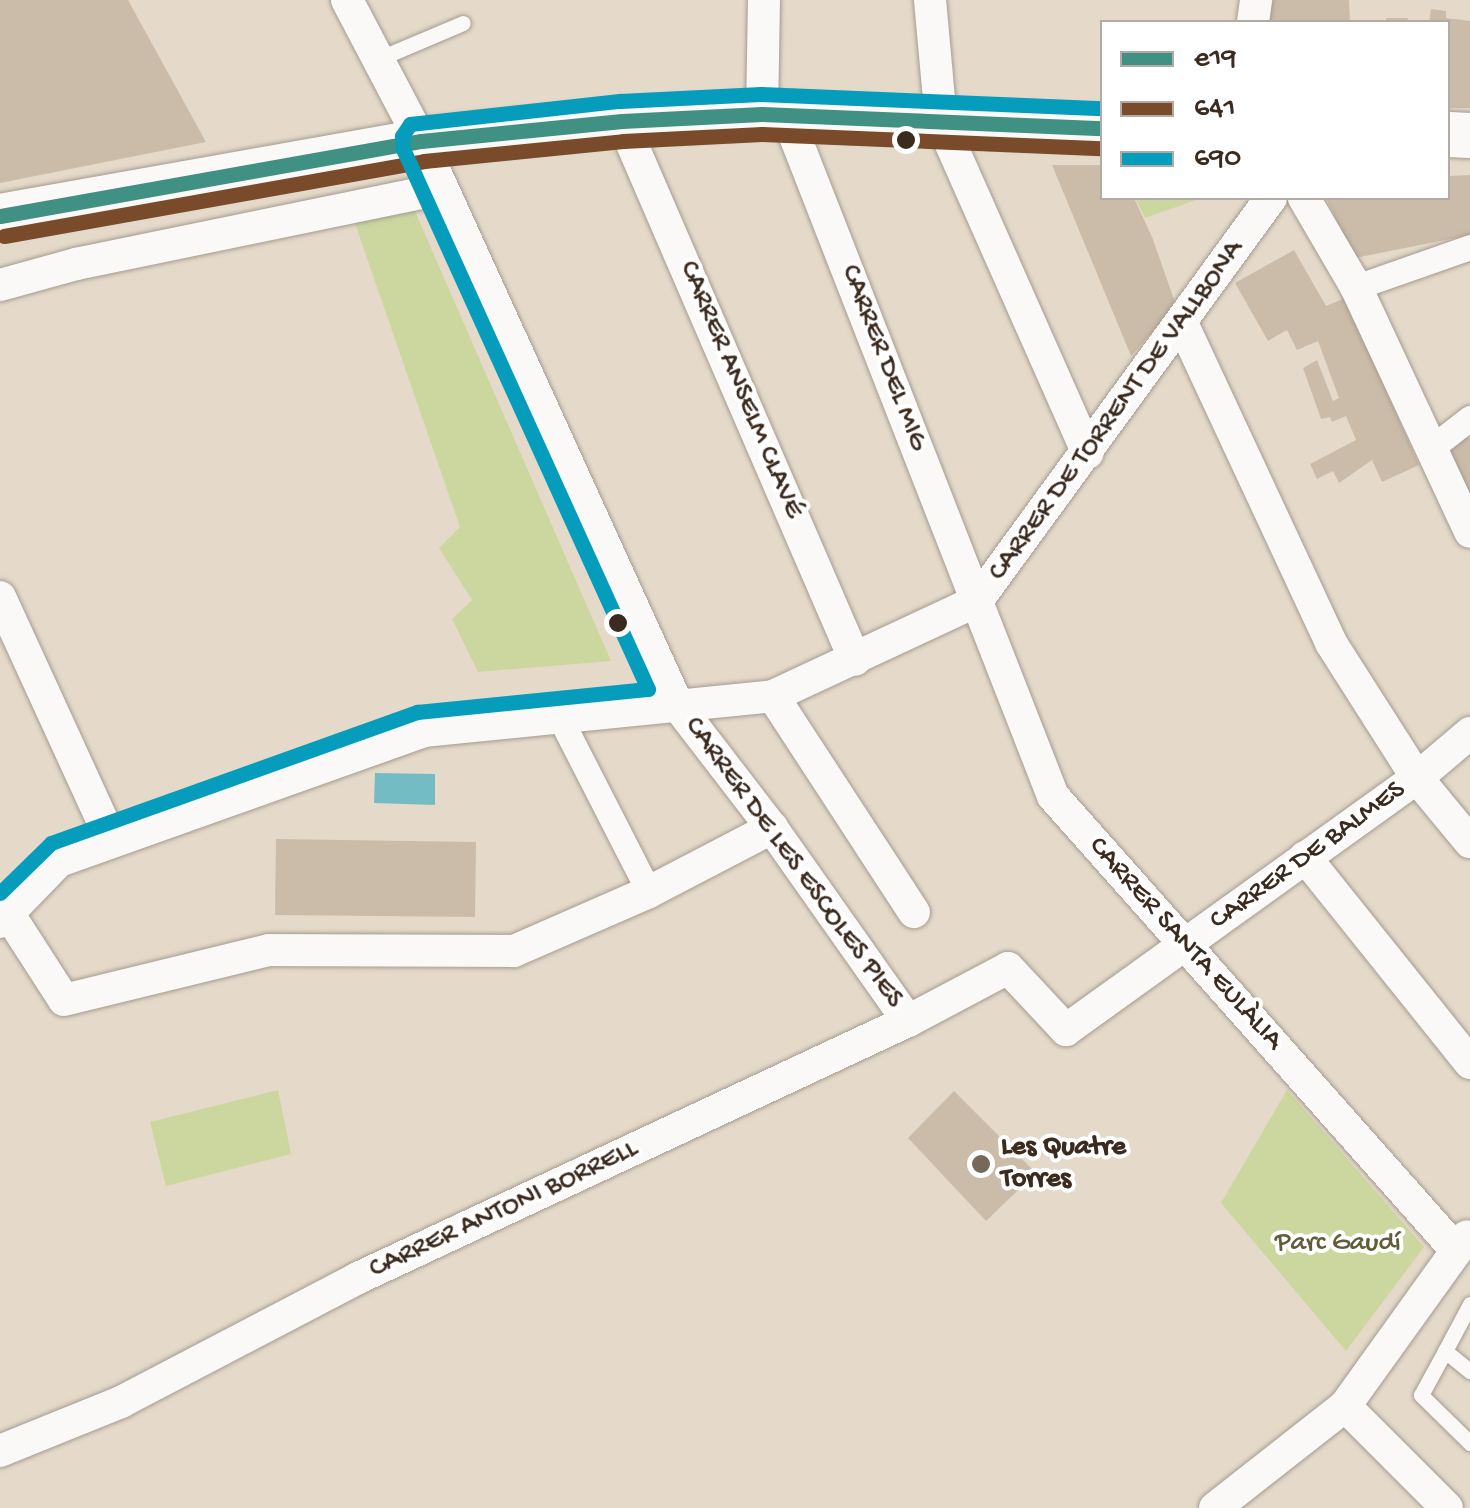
<!DOCTYPE html>
<html>
<head>
<meta charset="utf-8">
<style>
  body { margin:0 }
  #map { position:relative; width:1470px; height:1508px; overflow:hidden; background:#e5daca; font-family:"Gochi Hand",sans-serif }
  div>[style] { position:absolute }
  .green>* { inset:0; background:#cbd79f }
  .water>* { inset:0; background:#73bcc3 }
  .building>* { inset:0; background:#cbbca9 }
  .roads { filter:drop-shadow(0 0 2px #a49c91) drop-shadow(0 0 2px #a49c91) }
  .service>* { height:15px; margin:-7.5px; padding:0 7.5px; transform-origin:7.5px; border-radius:7.5px; background:#fbf9f7 }
  .pedestrian>* { height:25px; margin:-12.5px; padding:0 12.5px; transform-origin:12.5px; border-radius:12.5px; background:#fbf9f7 }
  .minor>* { height:32px; margin:-16px; padding:0 16px; transform-origin:16px; border-radius:16px; background:#fbf9f7 }
  .secondary>* { height:45px; margin:-22.5px; padding:0 22.5px; transform-origin:22.5px; border-radius:22.5px; background:#fbf9f7 }
  .bus-1>* { height:15px; margin:-7.5px; padding:0 7.5px; transform-origin:7.5px; border-radius:7.5px; background:#409183 }
  .bus-2>* { height:15px; margin:-7.5px; padding:0 7.5px; transform-origin:7.5px; border-radius:7.5px; background:#7a4b2a }
  .bus-3>* { height:15px; margin:-7.5px; padding:0 7.5px; transform-origin:7.5px; border-radius:7.5px; background:#069cbc }
  .dots>* { width:28px; height:28px; translate:-50% -50%; box-sizing:border-box; border:5px solid #fff; border-radius:50% }
  span { translate:-50% -50%; white-space:nowrap; text-align:center; line-height:1.15; -webkit-text-stroke:8px #fff; paint-order:stroke }
  .street-label { font-size:28px; color:#3b2a1e }
  .poi-label { font-size:28px; color:#3b2a1e; font-weight:700 }
  .left { translate:0 -50%; text-align:left }
  .park-label { font-size:28px; color:#605d3a }
  .legend { position:absolute; left:1100px; top:20px; width:350px; height:180px; box-sizing:border-box; background:#fff; border:2px solid #b1aaa5; margin:0; padding:12px 18px; list-style:none; font-size:30px; color:#3b2a1e }
  .legend li { display:flex; align-items:center; gap:20px; height:50px }
  .legend b { width:50px; border:2px solid #b1aaa5 }
</style>
</head>
<body>
<div id="map">
  <div class="green">
    <div style="clip-path:polygon(1135px 198px,1202px 198px,1145px 218px)"></div>
    <div style="clip-path:polygon(411px 202px,611px 661px,478px 672px,452px 619px,472px 600px,439px 548px,460px 527px,352px 215px)"></div>
    <div style="clip-path:polygon(278px 1090px,291px 1154px,166px 1186px,150px 1122px)"></div>
    <div style="clip-path:polygon(1287px 1090px,1424px 1247px,1346px 1351px,1221px 1203px)"></div>
  </div>
  <div class="water">
    <div style="clip-path:polygon(375px 773px,435px 774px,435px 805px,374px 803px)"></div>
  </div>
  <div class="building">
    <div style="clip-path:polygon(0 0,128px 0,206px 142px,0 183px)"></div>
    <div style="clip-path:polygon(1262px 0,1349px 0,1350px 22px,1261px 22px)"></div>
    <div style="clip-path:polygon(1431px 9px,1446px 11px,1446px 18px,1470px 21px,1470px 108px,1448px 108px,1448px 22px,1429px 22px)"></div>
    <div style="clip-path:polygon(1386px 18px,1408px 18px,1407px 22px,1386px 22px)"></div>
    <div style="clip-path:polygon(1052px 165px,1102px 165px,1102px 198px,1134px 198px,1152px 237px,1176px 305px,1131px 356px)"></div>
    <div style="clip-path:polygon(1470px 175px,1470px 235px,1355px 258px,1326px 198px,1448px 198px,1448px 176px)"></div>
    <div style="clip-path:polygon(1294px 250px,1326px 306px,1345px 298px,1419px 465px,1382px 482px,1372px 460px,1339px 483px,1333px 471px,1317px 479px,1310px 464px,1356px 440px,1346px 416px,1332px 422px,1330px 417px,1321px 419px,1303px 368px,1317px 360px,1333px 401px,1339px 398px,1318px 341px,1297px 350px,1287px 330px,1268px 341px,1235px 283px)"></div>
    <div style="clip-path:polygon(1465px 436px,1470px 439px,1470px 521px,1449px 448px)"></div>
    <div style="clip-path:polygon(276px 839px,476px 842px,475px 917px,275px 915px)"></div>
    <div style="clip-path:polygon(954px 1091px,1036px 1173px,986px 1221px,908px 1138px)"></div>
  </div>
  <div class="roads">
    <div class="service">
      <div style="left:378px;top:59px;width:92px;rotate:-23deg"></div>
      <div style="left:1470px;top:1304px;width:53px;rotate:118deg"></div>
      <div style="left:1445px;top:1351px;width:32px;rotate:39deg"></div>
      <div style="left:1445px;top:1351px;width:50px;rotate:118.6deg"></div>
      <div style="left:1421px;top:1395px;width:69px;rotate:44.4deg"></div>
    </div>
    <div class="pedestrian">
      <div style="left:1356px;top:287px;width:121px;rotate:-19.3deg"></div>
      <div style="left:1430px;top:449px;width:51px;rotate:-37.8deg"></div>
      <div style="left:559px;top:716px;width:198px;rotate:62.9deg"></div>
    </div>
    <div class="minor">
      <div style="left:347px;top:0;width:159px;rotate:62.3deg"></div>
      <div style="left:421px;top:141px;width:621px;rotate:65.54deg"></div>
      <div style="left:678px;top:706px;width:154px;rotate:52.4deg"></div>
      <div style="left:772px;top:828px;width:236px;rotate:54.8deg"></div>
      <div style="left:930px;top:0;width:122px;rotate:84.8deg"></div>
      <div style="left:941px;top:122px;width:362px;rotate:66.1deg"></div>
      <div style="left:1253px;top:22px;width:22px;rotate:-82deg"></div>
      <div style="left:762px;top:114px;width:114px;rotate:-89deg"></div>
      <div style="left:787px;top:116px;width:730px;rotate:68.64deg"></div>
      <div style="left:1053px;top:796px;width:607px;rotate:48.41deg"></div>
      <div style="left:622px;top:121px;width:587px;rotate:66.62deg"></div>
      <div style="left:1304px;top:198px;width:103px;rotate:59.7deg"></div>
      <div style="left:1356px;top:287px;width:270px;rotate:65deg"></div>
      <div style="left:0;top:285px;width:79px;rotate:-15.4deg"></div>
      <div style="left:76px;top:264px;width:372px;rotate:-11.6deg"></div>
      <div style="left:1182px;top:323px;width:353px;rotate:65deg"></div>
      <div style="left:1331px;top:643px;width:160px;rotate:57.5deg"></div>
      <div style="left:1417px;top:778px;width:83px;rotate:50.4deg"></div>
      <div style="left:0;top:597px;width:266px;rotate:65.4deg"></div>
      <div style="left:773px;top:696px;width:258px;rotate:56.9deg"></div>
      <div style="left:1305px;top:857px;width:264px;rotate:51.3deg"></div>
      <div style="left:8px;top:913px;width:103px;rotate:57.2deg"></div>
      <div style="left:64px;top:1000px;width:211px;rotate:-13.7deg"></div>
      <div style="left:269px;top:950px;width:245px;rotate:0.2deg"></div>
      <div style="left:514px;top:951px;width:147px;rotate:-23.6deg"></div>
      <div style="left:649px;top:892px;width:139px;rotate:-27.5deg"></div>
      <div style="left:0;top:922px;width:85px;rotate:-46deg"></div>
      <div style="left:59px;top:861px;width:387px;rotate:-19.6deg"></div>
      <div style="left:424px;top:731px;width:351px;rotate:-5.7deg"></div>
      <div style="left:773px;top:696px;width:225px;rotate:-25deg"></div>
      <div style="left:977px;top:601px;width:499px;rotate:-53.9deg"></div>
      <div style="left:1345px;top:1406px;width:144px;rotate:45deg"></div>
      <div style="left:0;top:1451px;width:131px;rotate:-22deg"></div>
      <div style="left:121px;top:1402px;width:267px;rotate:-27.6deg"></div>
      <div style="left:358px;top:1278px;width:607px;rotate:-25.05deg"></div>
      <div style="left:908px;top:1021px;width:113px;rotate:-27.9deg"></div>
      <div style="left:1008px;top:968px;width:85px;rotate:46.9deg"></div>
      <div style="left:1066px;top:1030px;width:432px;rotate:-35.7deg"></div>
      <div style="left:1417px;top:778px;width:70px;rotate:-40.3deg"></div>
      <div style="left:1215px;top:1508px;width:165px;rotate:-38.1deg"></div>
      <div style="left:1345px;top:1406px;width:209px;rotate:-54.3deg"></div>
    </div>
    <div class="secondary">
      <div style="left:1448px;top:134px;width:22px;rotate:3deg"></div>
      <div style="left:0;top:216px;width:428px;rotate:-10.1deg"></div>
      <div style="left:421px;top:141px;width:202px;rotate:-5.7deg"></div>
      <div style="left:622px;top:121px;width:140px;rotate:-2.9deg"></div>
      <div style="left:762px;top:114px;width:340px;rotate:2.4deg"></div>
    </div>
  </div>
  <div class="bus-1">
    <div style="left:0;top:216px;width:428px;rotate:-10.1deg"></div>
    <div style="left:421px;top:141px;width:202px;rotate:-5.7deg"></div>
    <div style="left:622px;top:121px;width:140px;rotate:-2.9deg"></div>
    <div style="left:762px;top:114px;width:340px;rotate:2.4deg"></div>
  </div>
  <div class="bus-2">
    <div style="left:4px;top:236px;width:427px;rotate:-10.1deg"></div>
    <div style="left:424px;top:161px;width:200px;rotate:-5.7deg"></div>
    <div style="left:623px;top:141px;width:139px;rotate:-2.9deg"></div>
    <div style="left:762px;top:134px;width:339px;rotate:2.4deg"></div>
  </div>
  <div class="bus-3">
    <div style="left:0;top:893px;width:71px;rotate:-44.4deg"></div>
    <div style="left:51px;top:843px;width:389px;rotate:-19.7deg"></div>
    <div style="left:417px;top:712px;width:232px;rotate:-5.7deg"></div>
    <div style="left:648px;top:689px;width:593px;rotate:-114.4deg"></div>
    <div style="left:403px;top:149px;width:13px;rotate:-94deg"></div>
    <div style="left:402px;top:136px;width:14px;rotate:-56deg"></div>
    <div style="left:410px;top:124px;width:211px;rotate:-6.3deg"></div>
    <div style="left:620px;top:101px;width:141px;rotate:-2.8deg"></div>
    <div style="left:761px;top:94px;width:341px;rotate:2.4deg"></div>
  </div>
  <div class="dots">
    <div style="left:906px;top:140px;background:#3b2a1e"></div>
    <div style="left:618px;top:623px;background:#3b2a1e"></div>
    <div style="left:981px;top:1164px;background:#76685a"></div>
  </div>
  <div class="street-label">
    <span style="left:883px;top:358px;rotate:69deg">CARRER DEL MIG</span>
    <span style="left:740px;top:390px;rotate:67deg">CARRER ANSELM CLAVÉ</span>
    <span style="left:1117px;top:411px;rotate:-54deg">CARRER DE TORRENT DE VALLBONA</span>
    <span style="left:1308px;top:856px;rotate:-36deg">CARRER DE BALMES</span>
    <span style="left:793px;top:863px;rotate:54deg">CARRER DE LES ESCOLES PIES</span>
    <span style="left:1185px;top:944px;rotate:48deg">CARRER SANTA EULÀLIA</span>
    <span style="left:504px;top:1210px;rotate:-25deg">CARRER ANTONI BORRELL</span>
  </div>
  <div class="poi-label">
    <span class="left" style="left:1001px;top:1164px">Les Quatre<br>Torres</span>
  </div>
  <div class="park-label">
    <span style="left:1338px;top:1244px">Parc Gaudí</span>
  </div>
  <ul class="legend">
  <li><b style="height:12px;background:#409183"></b>e19</li>
  <li><b style="height:12px;background:#7a4b2a"></b>641</li>
  <li><b style="height:12px;background:#069cbc"></b>690</li>
  </ul>
</div>
</body>
</html>
